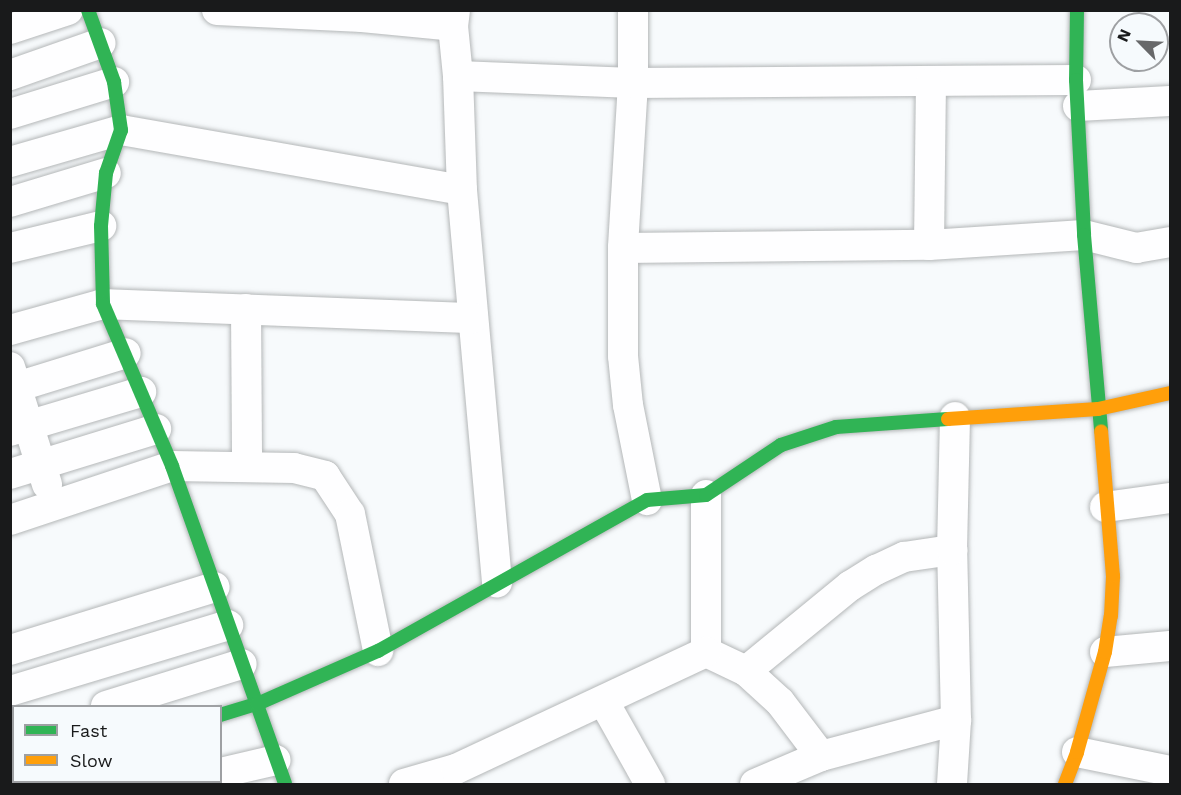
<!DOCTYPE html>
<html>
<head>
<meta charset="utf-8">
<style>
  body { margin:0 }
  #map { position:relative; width:1181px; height:795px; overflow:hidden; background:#f7fafc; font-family:"Work Sans",sans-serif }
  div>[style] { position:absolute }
  .roads { filter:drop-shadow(0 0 2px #b4b7b8) drop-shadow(0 0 2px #b4b7b8) }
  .street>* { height:30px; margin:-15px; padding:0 15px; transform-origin:15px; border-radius:15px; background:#fefeff }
  .fast>* { height:14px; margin:-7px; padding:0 7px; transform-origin:7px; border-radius:7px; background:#30b455 }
  .slow>* { height:14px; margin:-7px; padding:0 7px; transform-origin:7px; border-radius:7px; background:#ff9f0a }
  span { translate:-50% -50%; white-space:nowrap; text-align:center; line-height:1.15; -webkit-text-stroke:4.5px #f6fafd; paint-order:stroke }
  .frame { position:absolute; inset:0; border:12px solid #191a1b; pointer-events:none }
  .legend { position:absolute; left:12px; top:705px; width:210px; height:78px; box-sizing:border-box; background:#f6fafd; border:2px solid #9ea0a3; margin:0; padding:8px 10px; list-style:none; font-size:18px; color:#191a1b }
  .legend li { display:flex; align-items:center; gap:12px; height:30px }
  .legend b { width:30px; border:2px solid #9ea0a3 }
  .north { position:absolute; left:1109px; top:12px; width:60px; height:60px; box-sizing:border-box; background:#f6fafd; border:2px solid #9ea0a3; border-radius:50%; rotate:294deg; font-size:16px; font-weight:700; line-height:24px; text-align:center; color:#191a1b }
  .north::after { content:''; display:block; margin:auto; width:21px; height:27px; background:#67686a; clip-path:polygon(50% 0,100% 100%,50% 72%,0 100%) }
</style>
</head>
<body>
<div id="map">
  <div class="roads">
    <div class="street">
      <div style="left:217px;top:10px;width:145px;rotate:2.8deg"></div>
      <div style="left:362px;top:17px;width:91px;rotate:5.6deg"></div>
      <div style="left:455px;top:10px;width:16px;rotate:97deg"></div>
      <div style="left:453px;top:26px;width:50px;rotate:84.3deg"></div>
      <div style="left:458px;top:76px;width:114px;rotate:88deg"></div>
      <div style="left:462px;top:190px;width:394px;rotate:84.9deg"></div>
      <div style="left:633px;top:10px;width:73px;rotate:90deg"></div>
      <div style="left:633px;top:83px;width:165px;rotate:93.5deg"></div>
      <div style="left:623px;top:248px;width:108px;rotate:90deg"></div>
      <div style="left:623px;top:356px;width:49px;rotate:84.2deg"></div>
      <div style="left:628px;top:405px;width:97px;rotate:78.7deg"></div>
      <div style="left:10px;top:29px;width:61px;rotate:-18.1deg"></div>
      <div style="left:10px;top:75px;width:96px;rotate:-19.4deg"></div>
      <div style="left:458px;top:76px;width:175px;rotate:2.3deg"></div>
      <div style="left:633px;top:83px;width:443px;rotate:-0.4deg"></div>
      <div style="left:1078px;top:106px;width:92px;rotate:-3.1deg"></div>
      <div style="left:10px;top:114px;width:109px;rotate:-17.1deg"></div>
      <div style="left:10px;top:162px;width:116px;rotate:-16.1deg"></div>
      <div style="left:121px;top:130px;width:346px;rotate:10deg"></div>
      <div style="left:10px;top:202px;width:100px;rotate:-16.8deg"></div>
      <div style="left:929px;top:245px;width:162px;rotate:-89.3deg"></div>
      <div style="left:10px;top:248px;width:94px;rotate:-13.6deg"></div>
      <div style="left:623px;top:248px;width:306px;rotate:-0.6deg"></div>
      <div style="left:929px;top:245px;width:155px;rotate:-3.7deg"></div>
      <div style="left:1084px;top:235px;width:54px;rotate:14deg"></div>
      <div style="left:1136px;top:248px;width:35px;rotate:-10deg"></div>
      <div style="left:246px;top:309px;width:157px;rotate:89.6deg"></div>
      <div style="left:10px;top:330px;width:97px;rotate:-15.6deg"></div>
      <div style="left:103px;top:304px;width:370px;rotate:2.2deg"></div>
      <div style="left:10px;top:367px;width:123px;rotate:72.5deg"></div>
      <div style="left:10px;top:389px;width:121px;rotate:-17.2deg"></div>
      <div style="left:10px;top:431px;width:137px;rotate:-16.6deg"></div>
      <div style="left:10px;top:474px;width:153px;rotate:-17.1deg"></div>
      <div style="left:1105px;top:507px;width:66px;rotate:-7.9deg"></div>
      <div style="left:10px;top:520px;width:171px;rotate:-18.4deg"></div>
      <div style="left:172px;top:466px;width:122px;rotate:0.9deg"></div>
      <div style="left:294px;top:468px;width:32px;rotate:14deg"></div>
      <div style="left:325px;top:476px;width:45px;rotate:56.7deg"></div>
      <div style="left:350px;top:514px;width:140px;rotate:78.4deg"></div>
      <div style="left:10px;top:650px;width:214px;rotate:-17.1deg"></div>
      <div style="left:706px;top:652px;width:44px;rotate:25.4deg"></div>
      <div style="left:746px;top:671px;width:46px;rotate:42.4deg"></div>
      <div style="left:780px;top:702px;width:68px;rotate:52.8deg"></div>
      <div style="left:706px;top:652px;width:157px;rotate:-90deg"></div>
      <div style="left:1105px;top:652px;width:65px;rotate:-5.3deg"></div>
      <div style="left:746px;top:671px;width:134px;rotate:-39.3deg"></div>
      <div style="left:850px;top:586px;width:31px;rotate:-32deg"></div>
      <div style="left:876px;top:570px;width:31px;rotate:-25deg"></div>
      <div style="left:904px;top:557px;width:49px;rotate:-8.3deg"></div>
      <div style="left:10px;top:691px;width:228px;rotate:-16.8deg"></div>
      <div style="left:604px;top:702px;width:94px;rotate:60.7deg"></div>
      <div style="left:106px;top:706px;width:142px;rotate:-17.2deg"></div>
      <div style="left:10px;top:736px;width:4px;rotate:-14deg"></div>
      <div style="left:1077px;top:752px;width:95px;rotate:11.5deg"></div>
      <div style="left:220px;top:773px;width:57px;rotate:-13.1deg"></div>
      <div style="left:10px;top:780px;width:4px;rotate:-14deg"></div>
      <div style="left:174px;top:784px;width:13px;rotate:-9deg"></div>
      <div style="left:404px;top:784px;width:54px;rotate:-16.1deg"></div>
      <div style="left:456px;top:769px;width:276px;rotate:-25.1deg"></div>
      <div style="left:755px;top:784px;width:72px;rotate:-23deg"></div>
      <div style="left:821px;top:756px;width:140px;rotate:-14.9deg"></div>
      <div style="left:952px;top:784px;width:64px;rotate:-86.4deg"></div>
      <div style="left:956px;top:720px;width:170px;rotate:-91.3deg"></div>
      <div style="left:952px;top:550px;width:133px;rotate:-88.7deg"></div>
    </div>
    <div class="fast">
      <div style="left:88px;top:10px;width:77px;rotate:70.1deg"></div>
      <div style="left:114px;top:82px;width:49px;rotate:81.7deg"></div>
      <div style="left:121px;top:130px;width:46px;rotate:109.2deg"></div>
      <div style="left:106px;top:173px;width:53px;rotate:95.4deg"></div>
      <div style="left:101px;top:226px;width:78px;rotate:88.5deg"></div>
      <div style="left:103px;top:304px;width:176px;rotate:66.9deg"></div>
      <div style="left:172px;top:466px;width:337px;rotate:70.4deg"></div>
      <div style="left:1077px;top:10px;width:70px;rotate:90.8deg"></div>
      <div style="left:1076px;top:80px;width:155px;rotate:87deg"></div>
      <div style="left:1084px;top:235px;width:197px;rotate:85deg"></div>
      <div style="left:220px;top:715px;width:39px;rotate:-17deg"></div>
      <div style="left:257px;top:704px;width:132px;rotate:-23.7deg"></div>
      <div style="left:378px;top:651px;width:308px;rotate:-29.3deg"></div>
      <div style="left:647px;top:500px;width:59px;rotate:-4.8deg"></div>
      <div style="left:706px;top:495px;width:90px;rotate:-33.7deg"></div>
      <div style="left:781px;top:445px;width:58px;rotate:-18.1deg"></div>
      <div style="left:836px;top:427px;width:112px;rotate:-4.1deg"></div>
    </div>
    <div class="slow">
      <div style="left:948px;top:419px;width:150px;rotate:-3.8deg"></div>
      <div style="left:1098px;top:409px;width:74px;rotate:-12.5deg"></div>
      <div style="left:1065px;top:784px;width:34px;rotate:-69deg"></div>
      <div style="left:1077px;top:752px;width:104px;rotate:-74.4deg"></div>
      <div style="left:1105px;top:652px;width:36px;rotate:-81deg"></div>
      <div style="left:1111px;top:616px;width:40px;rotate:-87.1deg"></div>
      <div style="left:1113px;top:576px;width:145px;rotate:-94.7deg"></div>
    </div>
  </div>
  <div class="frame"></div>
  <ul class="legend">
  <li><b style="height:8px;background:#30b455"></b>Fast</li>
  <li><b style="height:8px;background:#ff9f0a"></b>Slow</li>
  </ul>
  <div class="north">N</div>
</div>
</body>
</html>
